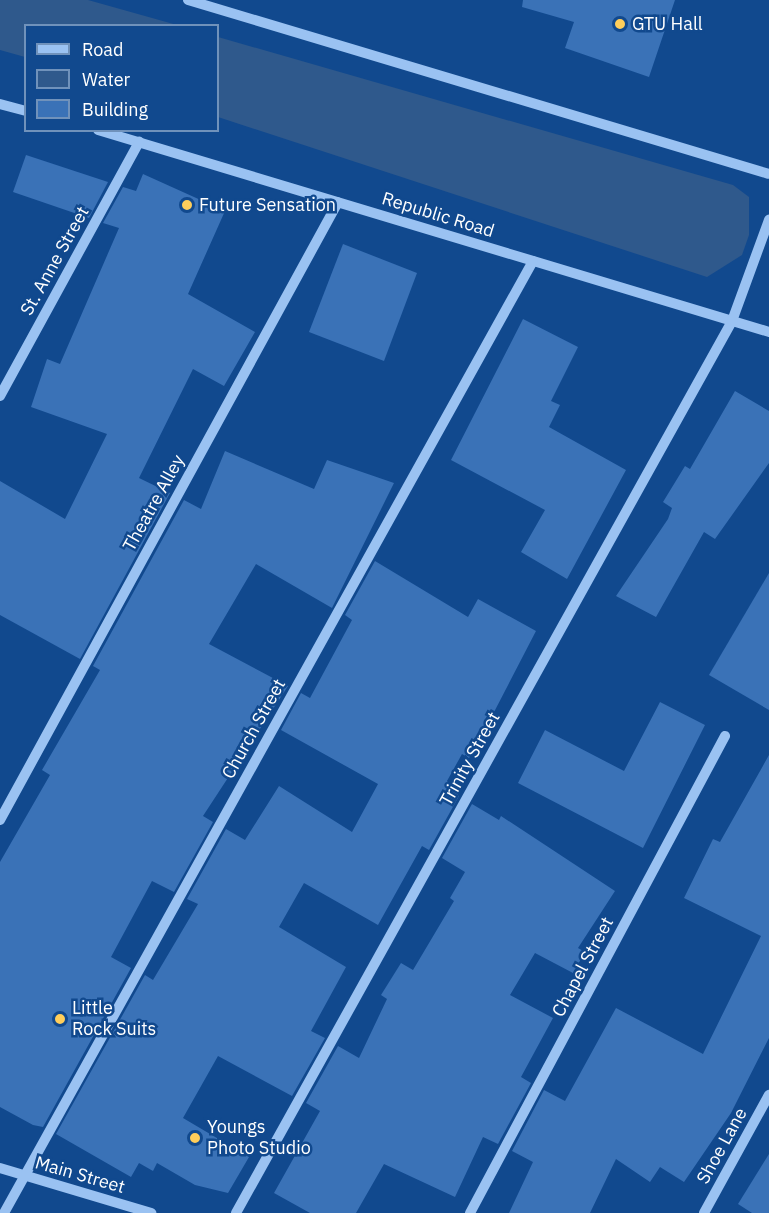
<!DOCTYPE html>
<html>
<head>
<meta charset="utf-8">
<style>
  body { margin:0 }
  #map { position:relative; width:769px; height:1213px; overflow:hidden; background:#11498e; font-family:"IBM Plex Sans",sans-serif }
  div>[style] { position:absolute }
  .water>* { inset:0; background:#2f598c }
  .building>* { inset:0; background:#3a72b7 }
  .minor>* { height:10px; margin:-5px; padding:0 5px; transform-origin:5px; border-radius:5px; background:#9ac2f2 }
  .dots>* { width:16px; height:16px; translate:-50% -50%; box-sizing:border-box; border:3px solid #11498e; border-radius:50% }
  span { translate:-50% -50%; white-space:nowrap; text-align:center; line-height:1.15; -webkit-text-stroke:5px #11498e; paint-order:stroke }
  .poi-label { font-size:18px; color:#fff }
  .left { translate:0 -50%; text-align:left }
  .street-label { font-size:18px; color:#fff }
  .legend { position:absolute; left:24px; top:24px; width:195px; height:108px; box-sizing:border-box; background:#11498e; border:2px solid #7092bb; margin:0; padding:8px 10px; list-style:none; font-size:18px; color:#fff }
  .legend li { display:flex; align-items:center; gap:12px; height:30px }
  .legend b { width:30px; border:2px solid #7092bb }
</style>
</head>
<body>
<div id="map">
  <div class="water">
    <div style="clip-path:polygon(0 0,88px 0,177px 25px,26px 26px,25px 57px,0 50px)"></div>
    <div style="clip-path:polygon(218px 37px,733px 185px,749px 197px,749px 235px,742px 255px,707px 277px,218px 117px)"></div>
  </div>
  <div class="building">
    <div style="clip-path:polygon(523px 0,675px 0,649px 77px,565px 48px,574px 22px,522px 7px)"></div>
    <div style="clip-path:polygon(26px 155px,108px 182px,89px 218px,13px 192px)"></div>
    <div style="clip-path:polygon(143px 174px,225px 211px,188px 294px,255px 332px,224px 386px,193px 369px,139px 478px,170px 493px,80px 659px,0 615px,0 481px,65px 519px,107px 434px,31px 407px,47px 359px,60px 364px,119px 228px,103px 223px,123px 187px,136px 191px)"></div>
    <div style="clip-path:polygon(343px 244px,417px 273px,384px 361px,309px 332px)"></div>
    <div style="clip-path:polygon(523px 319px,578px 347px,551px 401px,560px 405px,549px 427px,626px 470px,567px 579px,521px 552px,545px 510px,451px 460px)"></div>
    <div style="clip-path:polygon(735px 391px,769px 411px,769px 463px,715px 539px,704px 532px,656px 617px,616px 596px,668px 519px,672px 508px,663px 502px,685px 466px,690px 469px)"></div>
    <div style="clip-path:polygon(225px 451px,314px 489px,327px 460px,394px 483px,332px 608px,256px 564px,209px 644px,288px 686px,203px 816px,213px 822px,174px 892px,152px 881px,111px 957px,131px 968px,43px 1127px,33px 1125px,0 1107px,0 862px,50px 775px,42px 770px,100px 670px,93px 666px,184px 500px,201px 509px)"></div>
    <div style="clip-path:polygon(375px 561px,468px 617px,478px 599px,536px 631px,478px 743px,469px 758px,462px 754px,447px 781px,459px 796px,429px 850px,422px 846px,378px 925px,304px 883px,279px 927px,346px 967px,311px 1031px,325px 1038px,292px 1096px,218px 1056px,183px 1118px,249px 1157px,228px 1193px,195px 1185px,157px 1163px,153px 1171px,139px 1163px,131px 1177px,56px 1134px,145px 975px,153px 980px,198px 904px,187px 899px,226px 829px,245px 840px,279px 786px,352px 832px,378px 784px,281px 730px,301px 693px,310px 698px,352px 620px,345px 615px)"></div>
    <div style="clip-path:polygon(769px 573px,769px 710px,709px 675px)"></div>
    <div style="clip-path:polygon(660px 702px,705px 725px,643px 848px,518px 783px,545px 730px,624px 771px)"></div>
    <div style="clip-path:polygon(769px 755px,769px 1038px,731px 1113px,684px 1182px,660px 1167px,650px 1182px,616px 1159px,590px 1213px,509px 1213px,533px 1162px,512px 1151px,544px 1090px,565px 1101px,616px 1008px,703px 1054px,761px 936px,684px 898px,713px 839px,720px 842px)"></div>
    <div style="clip-path:polygon(472px 804px,499px 820px,501px 816px,615px 891px,578px 948px,585px 952px,573px 973px,535px 953px,510px 995px,553px 1018px,521px 1077px,531px 1083px,498px 1144px,483px 1137px,455px 1197px,384px 1164px,356px 1213px,310px 1213px,274px 1193px,320px 1111px,306px 1103px,338px 1046px,359px 1058px,387px 999px,381px 995px,401px 963px,413px 970px,454px 901px,450px 898px,465px 872px,442px 858px)"></div>
    <div style="clip-path:polygon(769px 1154px,769px 1213px,752px 1213px,738px 1204px)"></div>
  </div>
  <div class="minor">
    <div style="left:188px;top:0;width:606px;rotate:16.67deg"></div>
    <div style="left:0;top:104px;width:27px;rotate:15deg"></div>
    <div style="left:98px;top:130px;width:701px;rotate:16.75deg"></div>
    <div style="left:0;top:396px;width:290px;rotate:-61.3deg"></div>
    <div style="left:0;top:820px;width:704px;rotate:-61.32deg"></div>
    <div style="left:0;top:1168px;width:158px;rotate:16.6deg"></div>
    <div style="left:4px;top:1213px;width:1089px;rotate:-60.94deg"></div>
    <div style="left:236px;top:1213px;width:1021px;rotate:-60.92deg"></div>
    <div style="left:732px;top:321px;width:108px;rotate:-69.9deg"></div>
    <div style="left:470px;top:1213px;width:541px;rotate:-61.87deg"></div>
    <div style="left:704px;top:1213px;width:135px;rotate:-61.2deg"></div>
  </div>
  <div class="dots">
    <div style="left:620px;top:24px;background:#ffce5b"></div>
    <div style="left:187px;top:205px;background:#ffce5b"></div>
    <div style="left:60px;top:1019px;background:#ffce5b"></div>
    <div style="left:195px;top:1138px;background:#ffce5b"></div>
  </div>
  <div class="poi-label">
    <span class="left" style="left:632px;top:24px">GTU Hall</span>
    <span class="left" style="left:199px;top:205px">Future Sensation</span>
    <span class="left" style="left:72px;top:1019px">Little<br>Rock Suits</span>
    <span class="left" style="left:207px;top:1138px">Youngs<br>Photo Studio</span>
  </div>
  <div class="street-label">
    <span style="left:438px;top:215px;rotate:17deg">Republic Road</span>
    <span style="left:55px;top:261px;rotate:-61deg">St. Anne Street</span>
    <span style="left:154px;top:503px;rotate:-61deg">Theatre Alley</span>
    <span style="left:254px;top:729px;rotate:-61deg">Church Street</span>
    <span style="left:470px;top:759px;rotate:-61deg">Trinity Street</span>
    <span style="left:583px;top:967px;rotate:-62deg">Chapel Street</span>
    <span style="left:722px;top:1146px;rotate:-61deg">Shoe Lane</span>
    <span style="left:80px;top:1175px;rotate:16deg">Main Street</span>
  </div>
  <ul class="legend">
  <li><b style="height:8px;background:#9ac2f2"></b>Road</li>
  <li><b style="height:16px;background:#2f598c"></b>Water</li>
  <li><b style="height:16px;background:#3a72b7"></b>Building</li>
  </ul>
</div>
</body>
</html>
